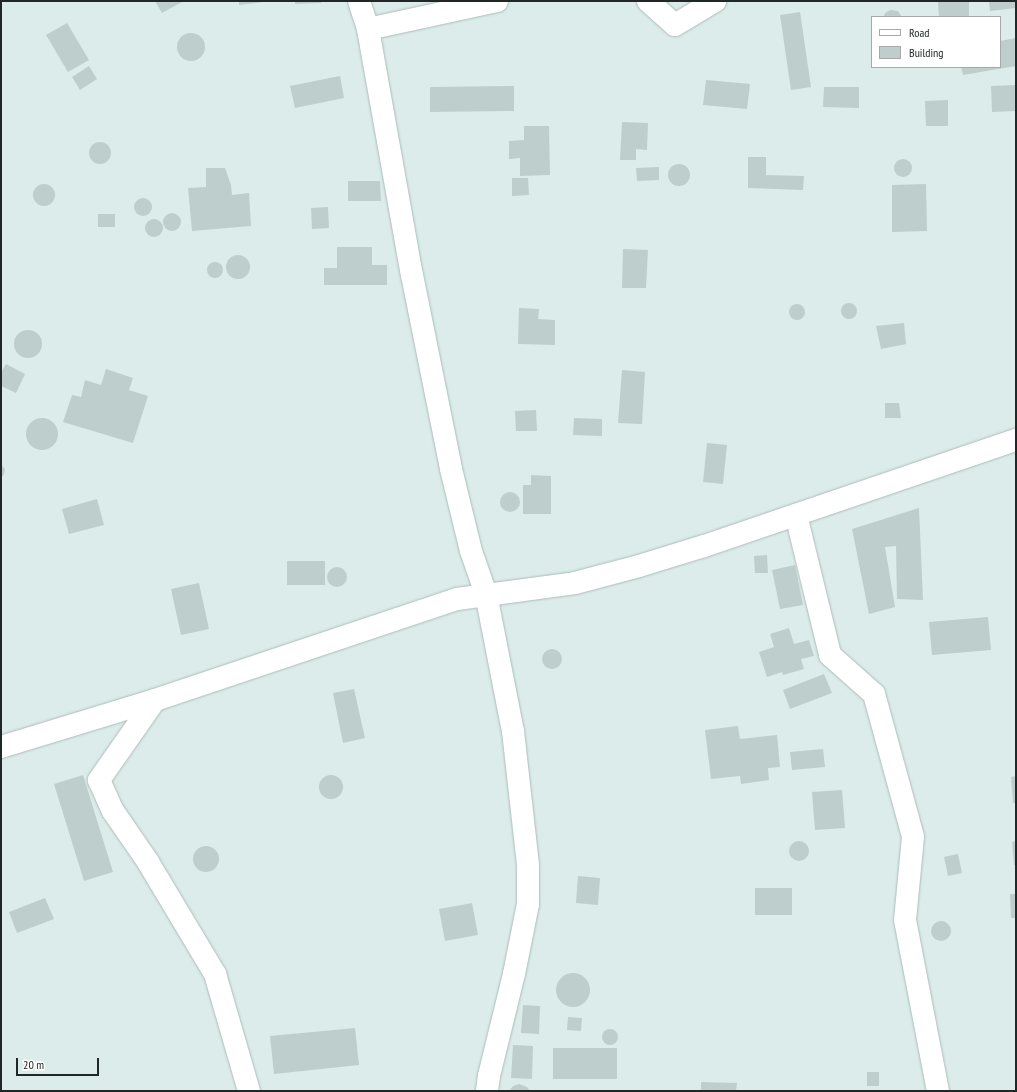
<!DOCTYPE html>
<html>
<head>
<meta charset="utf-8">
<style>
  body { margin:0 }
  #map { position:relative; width:1017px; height:1092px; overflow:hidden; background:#dcecea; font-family:"PT Sans Narrow",sans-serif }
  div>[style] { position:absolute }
  .building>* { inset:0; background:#bececc }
  .round { border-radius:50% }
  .roads { filter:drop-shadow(0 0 1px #acbcba) drop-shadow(0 0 1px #acbcba) }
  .minor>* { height:22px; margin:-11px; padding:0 11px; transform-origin:11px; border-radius:11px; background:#fff }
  span { translate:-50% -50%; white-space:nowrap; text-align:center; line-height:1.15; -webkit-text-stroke:3px #fff; paint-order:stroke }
  .frame { position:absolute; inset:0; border:2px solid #212726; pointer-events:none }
  .legend { position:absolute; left:871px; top:16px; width:130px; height:52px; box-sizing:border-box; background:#fff; border:1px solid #a6a9a8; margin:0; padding:5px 7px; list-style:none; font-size:12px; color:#212726 }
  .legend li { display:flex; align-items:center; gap:8px; height:20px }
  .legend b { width:20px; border:1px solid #a6a9a8 }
  .scale { position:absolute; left:16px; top:1058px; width:83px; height:18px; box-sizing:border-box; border:2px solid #212726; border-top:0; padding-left:5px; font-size:12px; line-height:14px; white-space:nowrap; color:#212726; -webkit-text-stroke:3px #fff; paint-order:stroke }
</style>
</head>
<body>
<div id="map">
  <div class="building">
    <div style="clip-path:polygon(155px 1px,184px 1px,162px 13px)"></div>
    <div style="clip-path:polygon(239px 1px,263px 1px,263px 2px,239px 5px)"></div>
    <div style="clip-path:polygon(295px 1px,321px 1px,321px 3px,295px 4px)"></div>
    <div style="clip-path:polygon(969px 1px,969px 16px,939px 17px,938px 2px)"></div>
    <div style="clip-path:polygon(989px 1px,1016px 1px,1016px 8px,990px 11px)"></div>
    <div style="clip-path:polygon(891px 10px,898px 11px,902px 17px,883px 17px,886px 12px)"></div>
    <div style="clip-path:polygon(800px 12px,811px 87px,791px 90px,780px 15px)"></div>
    <div style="clip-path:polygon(67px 23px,89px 60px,68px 72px,46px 35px)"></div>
    <div class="round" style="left:177px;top:33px;width:28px;height:28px"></div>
    <div style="clip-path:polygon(1016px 38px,1016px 66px,963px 75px,961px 67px,1000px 67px,1000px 41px)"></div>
    <div style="clip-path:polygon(89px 66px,97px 79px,80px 90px,72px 77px)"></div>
    <div style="clip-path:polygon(340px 76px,344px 98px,295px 108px,290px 86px)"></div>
    <div style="clip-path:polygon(706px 80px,750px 84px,747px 109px,703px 105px)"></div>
    <div style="clip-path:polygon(1016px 85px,1016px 111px,992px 112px,991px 86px)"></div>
    <div style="clip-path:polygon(514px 86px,514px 111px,430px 112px,430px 87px)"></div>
    <div style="clip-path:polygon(824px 87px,859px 87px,859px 108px,823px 107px)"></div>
    <div style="clip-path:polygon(948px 100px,948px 126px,926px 126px,925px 101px)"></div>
    <div style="clip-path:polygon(622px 122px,648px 123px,647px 150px,636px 149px,636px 160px,620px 160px)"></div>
    <div style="clip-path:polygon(524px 126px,549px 126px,550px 175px,520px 176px,520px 158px,509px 159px,509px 141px,524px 140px)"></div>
    <div class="round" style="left:89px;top:142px;width:22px;height:22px"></div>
    <div style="clip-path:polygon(748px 157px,766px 157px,766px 175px,804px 176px,803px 190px,748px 188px)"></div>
    <div class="round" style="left:894px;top:159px;width:18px;height:18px"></div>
    <div class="round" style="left:668px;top:164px;width:22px;height:22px"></div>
    <div style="clip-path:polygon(659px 167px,659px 180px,637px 181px,636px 168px)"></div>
    <div style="clip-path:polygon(206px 168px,225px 168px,231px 185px,232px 195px,249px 193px,251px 226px,192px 231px,188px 188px,206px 187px)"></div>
    <div style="clip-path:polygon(512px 178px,528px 178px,529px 195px,512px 196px)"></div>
    <div style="clip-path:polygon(348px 181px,380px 181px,381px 201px,348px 201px)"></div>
    <div class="round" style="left:33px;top:184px;width:22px;height:22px"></div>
    <div style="clip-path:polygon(926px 184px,927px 231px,892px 232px,892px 185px)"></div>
    <div class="round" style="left:134px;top:198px;width:18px;height:18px"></div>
    <div style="clip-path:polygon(328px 207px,329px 228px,312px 229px,311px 208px)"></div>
    <div class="round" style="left:163px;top:213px;width:18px;height:18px"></div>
    <div style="clip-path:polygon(98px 214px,115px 214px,115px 227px,98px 227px)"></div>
    <div class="round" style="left:145px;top:219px;width:18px;height:18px"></div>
    <div style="clip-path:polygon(337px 247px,372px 247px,372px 265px,387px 265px,387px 285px,324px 285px,324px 268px,337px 268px)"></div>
    <div style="clip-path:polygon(623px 249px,648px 250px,646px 288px,622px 288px)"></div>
    <div class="round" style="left:226px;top:255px;width:24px;height:24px"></div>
    <div class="round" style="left:207px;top:262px;width:16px;height:16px"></div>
    <div class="round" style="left:841px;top:303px;width:16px;height:16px"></div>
    <div class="round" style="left:789px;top:304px;width:16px;height:16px"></div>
    <div style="clip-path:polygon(519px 308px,539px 309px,538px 319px,555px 320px,555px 345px,518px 344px)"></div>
    <div style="clip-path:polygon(904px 323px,906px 344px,881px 349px,876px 326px)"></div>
    <div class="round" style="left:14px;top:330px;width:28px;height:28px"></div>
    <div style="clip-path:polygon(6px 364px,25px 374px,16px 393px,1px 386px,1px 373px)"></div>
    <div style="clip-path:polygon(106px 369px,133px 378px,129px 390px,148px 396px,133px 443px,63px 422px,72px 395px,81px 397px,85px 380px,101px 385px)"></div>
    <div style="clip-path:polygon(622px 370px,645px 372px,642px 424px,618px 423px)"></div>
    <div style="clip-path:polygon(885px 403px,899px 403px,901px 418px,885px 418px)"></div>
    <div style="clip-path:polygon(536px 410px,537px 431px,516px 431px,515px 411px)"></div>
    <div style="clip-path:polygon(574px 418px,602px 419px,602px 436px,573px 435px)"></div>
    <div class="round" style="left:26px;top:418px;width:32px;height:32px"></div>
    <div style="clip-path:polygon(707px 443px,727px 445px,723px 484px,703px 482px)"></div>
    <div style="clip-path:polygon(1px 465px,5px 469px,4px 474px,1px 478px)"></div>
    <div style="clip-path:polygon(531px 475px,551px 476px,551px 514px,523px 514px,523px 485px,531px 485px)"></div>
    <div class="round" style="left:500px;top:492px;width:20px;height:20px"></div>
    <div style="clip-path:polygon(97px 499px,104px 525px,69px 534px,62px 509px)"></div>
    <div style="clip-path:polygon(919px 508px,923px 600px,897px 599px,896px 546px,885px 547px,895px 607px,869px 614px,852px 529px)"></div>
    <div style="clip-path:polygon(767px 555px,768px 573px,755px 573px,754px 556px)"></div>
    <div style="clip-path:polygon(287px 561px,325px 561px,325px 585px,287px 585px)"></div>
    <div style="clip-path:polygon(795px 565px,803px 605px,780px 609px,772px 570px)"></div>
    <div class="round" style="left:327px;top:567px;width:20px;height:20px"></div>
    <div style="clip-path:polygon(199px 583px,209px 629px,181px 635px,171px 589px)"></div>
    <div style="clip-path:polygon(988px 617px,991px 650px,932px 655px,929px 622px)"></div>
    <div style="clip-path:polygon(789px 628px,794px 644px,809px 640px,814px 656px,801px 659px,804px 669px,783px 675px,782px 672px,767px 677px,759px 652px,774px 647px,770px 634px)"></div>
    <div class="round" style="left:542px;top:649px;width:20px;height:20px"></div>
    <div style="clip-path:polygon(824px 674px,832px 693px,790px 709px,783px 690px)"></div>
    <div style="clip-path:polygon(354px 689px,365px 738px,343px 743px,333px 693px)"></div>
    <div style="clip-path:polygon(738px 726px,740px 739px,777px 735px,780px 767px,768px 768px,769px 780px,741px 784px,740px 776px,711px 779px,705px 730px)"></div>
    <div style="clip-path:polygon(823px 749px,825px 767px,792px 770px,790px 752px)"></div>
    <div style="clip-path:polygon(83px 775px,113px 872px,84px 881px,54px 784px)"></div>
    <div class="round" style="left:319px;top:775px;width:24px;height:24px"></div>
    <div style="clip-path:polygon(1016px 776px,1016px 803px,1013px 803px,1011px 777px)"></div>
    <div style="clip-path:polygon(842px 790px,845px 828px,815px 830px,812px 792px)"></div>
    <div class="round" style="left:789px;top:841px;width:20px;height:20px"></div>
    <div style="clip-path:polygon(1016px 841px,1016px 865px,1014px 865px,1012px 842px)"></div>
    <div class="round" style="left:193px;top:846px;width:26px;height:26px"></div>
    <div style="clip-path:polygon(958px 854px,962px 873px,948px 876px,944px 857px)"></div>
    <div style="clip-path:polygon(578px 876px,600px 878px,598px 905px,576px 903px)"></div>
    <div style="clip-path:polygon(755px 888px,792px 888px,792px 915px,755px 915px)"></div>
    <div style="clip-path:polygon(1010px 894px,1016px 894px,1016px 918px,1011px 918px)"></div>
    <div style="clip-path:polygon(45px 898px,54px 919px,17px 933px,9px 912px)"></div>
    <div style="clip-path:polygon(472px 903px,478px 935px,445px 941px,439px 909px)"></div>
    <div class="round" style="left:931px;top:921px;width:20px;height:20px"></div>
    <div class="round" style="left:556px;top:973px;width:34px;height:34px"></div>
    <div style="clip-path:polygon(523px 1005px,540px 1006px,539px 1034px,521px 1033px)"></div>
    <div style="clip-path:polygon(568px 1017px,582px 1018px,581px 1031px,567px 1030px)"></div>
    <div style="clip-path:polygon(355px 1028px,359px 1065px,274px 1074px,270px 1036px)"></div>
    <div class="round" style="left:602px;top:1029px;width:16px;height:16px"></div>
    <div style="clip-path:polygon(513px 1045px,533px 1046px,532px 1079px,511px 1078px)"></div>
    <div style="clip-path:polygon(553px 1048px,617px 1048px,617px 1079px,553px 1079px)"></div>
    <div style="clip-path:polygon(867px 1072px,879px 1072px,879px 1086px,867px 1086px)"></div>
    <div style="clip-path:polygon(701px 1082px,737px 1083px,736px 1091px,701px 1091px)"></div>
    <div style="clip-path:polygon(519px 1084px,527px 1087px,530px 1091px,509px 1091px,513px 1086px)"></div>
  </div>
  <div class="roads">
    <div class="minor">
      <div style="left:359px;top:1px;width:29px;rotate:72deg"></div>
      <div style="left:368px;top:29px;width:250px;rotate:79.9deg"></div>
      <div style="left:412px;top:275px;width:198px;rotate:78.6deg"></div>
      <div style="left:451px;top:469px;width:84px;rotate:76.3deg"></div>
      <div style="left:471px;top:551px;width:46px;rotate:70.8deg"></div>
      <div style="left:486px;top:594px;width:140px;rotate:78.9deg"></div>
      <div style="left:513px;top:731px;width:135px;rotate:83.6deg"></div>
      <div style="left:528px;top:865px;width:39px;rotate:90deg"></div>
      <div style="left:528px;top:904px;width:71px;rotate:101.3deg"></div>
      <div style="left:514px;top:974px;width:105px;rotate:103.8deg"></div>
      <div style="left:489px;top:1076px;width:15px;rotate:98deg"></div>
      <div style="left:648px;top:1px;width:36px;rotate:42deg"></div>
      <div style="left:675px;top:25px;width:47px;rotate:-31deg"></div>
      <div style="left:368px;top:29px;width:132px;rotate:-12.2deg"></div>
      <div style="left:796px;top:515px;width:144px;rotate:76.3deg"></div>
      <div style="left:830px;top:655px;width:59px;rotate:41.6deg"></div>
      <div style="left:874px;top:694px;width:148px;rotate:74.7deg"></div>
      <div style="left:913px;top:837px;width:83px;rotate:95.5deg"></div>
      <div style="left:905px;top:920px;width:174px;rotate:79.1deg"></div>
      <div style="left:155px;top:700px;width:98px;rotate:125deg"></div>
      <div style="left:99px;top:780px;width:34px;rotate:66deg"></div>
      <div style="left:113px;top:811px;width:62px;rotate:55.5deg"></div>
      <div style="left:148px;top:862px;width:131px;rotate:59.1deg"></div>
      <div style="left:215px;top:974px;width:122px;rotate:73.8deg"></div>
      <div style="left:1px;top:747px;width:161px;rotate:-17deg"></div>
      <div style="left:155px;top:700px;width:318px;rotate:-18.5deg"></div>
      <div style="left:457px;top:599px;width:119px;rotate:-7.7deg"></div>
      <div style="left:575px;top:583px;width:66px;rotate:-14.9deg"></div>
      <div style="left:639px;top:566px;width:68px;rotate:-17.1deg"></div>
      <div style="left:704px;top:546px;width:330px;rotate:-18.8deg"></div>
    </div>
  </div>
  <div class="frame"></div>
  <ul class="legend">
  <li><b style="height:5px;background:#fff"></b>Road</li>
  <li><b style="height:11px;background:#bececc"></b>Building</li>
  </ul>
  <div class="scale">20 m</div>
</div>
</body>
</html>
